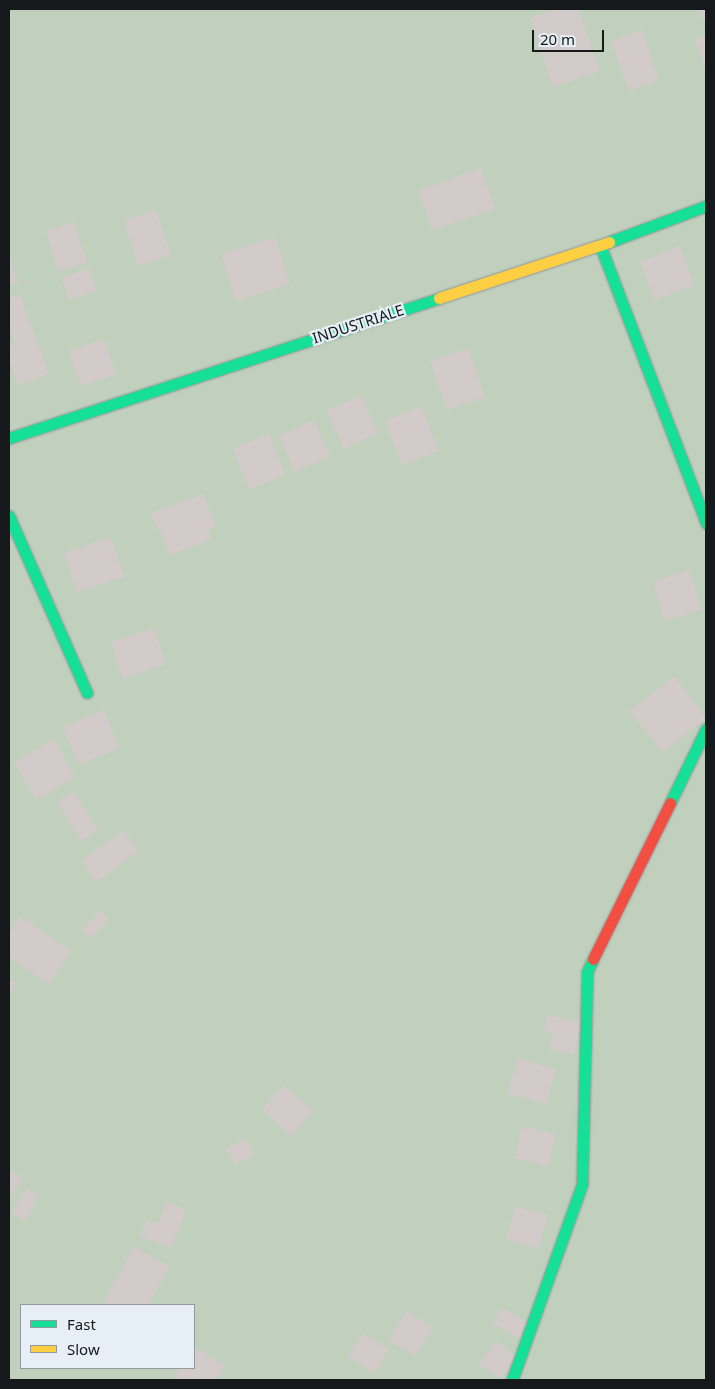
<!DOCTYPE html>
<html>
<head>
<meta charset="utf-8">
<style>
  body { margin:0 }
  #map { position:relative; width:715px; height:1389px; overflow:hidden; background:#dce1e4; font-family:"Noto Sans",sans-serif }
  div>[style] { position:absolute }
  .green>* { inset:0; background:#c0d0bc }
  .building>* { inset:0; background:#d3caca }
  .roads { filter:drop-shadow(0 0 1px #929699) drop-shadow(0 0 1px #929699) }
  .fast>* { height:11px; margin:-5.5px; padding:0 5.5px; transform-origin:5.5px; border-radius:5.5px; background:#16e098 }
  .slow>* { height:11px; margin:-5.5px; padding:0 5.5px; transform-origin:5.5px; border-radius:5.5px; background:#ffcf43 }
  .jam>* { height:11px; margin:-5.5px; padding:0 5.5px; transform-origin:5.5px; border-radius:5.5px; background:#f24e42 }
  span { translate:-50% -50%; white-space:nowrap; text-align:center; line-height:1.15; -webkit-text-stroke:4.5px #e6eff6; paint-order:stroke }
  .street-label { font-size:15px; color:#16191b }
  .frame { position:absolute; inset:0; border:10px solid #16191b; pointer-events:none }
  .legend { position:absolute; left:20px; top:1304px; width:175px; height:65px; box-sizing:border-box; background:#e6eff6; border:1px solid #93999e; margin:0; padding:6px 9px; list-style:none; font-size:15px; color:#16191b }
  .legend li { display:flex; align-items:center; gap:10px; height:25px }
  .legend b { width:25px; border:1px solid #93999e }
  .scale { position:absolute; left:532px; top:30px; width:72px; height:22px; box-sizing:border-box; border:2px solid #16191b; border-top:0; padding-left:6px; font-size:15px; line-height:18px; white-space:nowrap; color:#16191b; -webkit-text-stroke:4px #e6eff6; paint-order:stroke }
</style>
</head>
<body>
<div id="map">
  <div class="green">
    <div style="clip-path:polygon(evenodd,9px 9px,706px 9px,706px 1380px,9px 1380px,9px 9px,21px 1305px,194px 1305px,194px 1368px,21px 1368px,21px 1305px)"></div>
  </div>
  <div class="building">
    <div style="clip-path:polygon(556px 9px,578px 9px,600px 71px,553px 87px,530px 18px)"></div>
    <div style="clip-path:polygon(699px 9px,706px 9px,706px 25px)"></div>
    <div style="clip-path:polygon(642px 30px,659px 80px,629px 91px,611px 41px)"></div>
    <div style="clip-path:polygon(706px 36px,706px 70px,695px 39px)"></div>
    <div style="clip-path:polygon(481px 168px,495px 209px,432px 230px,419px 190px)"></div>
    <div style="clip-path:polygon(156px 210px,171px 255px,138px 266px,124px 220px)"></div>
    <div style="clip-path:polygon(74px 222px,87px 263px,58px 271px,46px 231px)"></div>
    <div style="clip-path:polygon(275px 237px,290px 284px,236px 301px,221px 254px)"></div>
    <div style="clip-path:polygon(680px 246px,694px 285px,655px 300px,640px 262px)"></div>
    <div style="clip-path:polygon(9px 253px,18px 283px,9px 285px)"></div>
    <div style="clip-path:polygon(89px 268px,97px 291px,69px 300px,61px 278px)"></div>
    <div style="clip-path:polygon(20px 294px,49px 374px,18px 385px,9px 361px,9px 345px,15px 343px,9px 326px,9px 298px)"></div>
    <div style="clip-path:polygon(104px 339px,116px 374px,81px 386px,69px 351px)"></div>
    <div style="clip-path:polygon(468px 348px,485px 397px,447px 410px,430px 361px)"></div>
    <div style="clip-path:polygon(361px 395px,378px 433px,344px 449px,327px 411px)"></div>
    <div style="clip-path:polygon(421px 406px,439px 451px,402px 465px,385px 421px)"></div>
    <div style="clip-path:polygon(314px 420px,330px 456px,295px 472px,279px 436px)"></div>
    <div style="clip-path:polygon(269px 434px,285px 475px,249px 489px,233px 448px)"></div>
    <div style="clip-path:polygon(203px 494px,216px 526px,208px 529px,212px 539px,171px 555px,151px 513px)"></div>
    <div style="clip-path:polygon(111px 537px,124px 577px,77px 592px,64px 553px)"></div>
    <div style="clip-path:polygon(690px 570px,701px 610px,664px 621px,653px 581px)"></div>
    <div style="clip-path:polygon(154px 628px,166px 664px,123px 679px,111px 642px)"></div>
    <div style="clip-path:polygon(674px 676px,706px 718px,662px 752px,630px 711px)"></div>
    <div style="clip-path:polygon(104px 710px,119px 748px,79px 765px,63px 727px)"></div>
    <div style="clip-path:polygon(54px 739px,75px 777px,36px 800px,15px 762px)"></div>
    <div style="clip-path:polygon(74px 791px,98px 830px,81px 841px,57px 802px)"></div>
    <div style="clip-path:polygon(124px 830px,139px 851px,96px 882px,82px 861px)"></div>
    <div style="clip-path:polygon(100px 911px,109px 919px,91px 939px,82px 930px)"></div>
    <div style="clip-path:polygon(20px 916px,71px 951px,49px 984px,9px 957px,9px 933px)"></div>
    <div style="clip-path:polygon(9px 979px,16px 984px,10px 994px,9px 994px)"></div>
    <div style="clip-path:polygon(548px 1015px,582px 1023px,574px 1055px,549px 1049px,553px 1033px,544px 1031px)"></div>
    <div style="clip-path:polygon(518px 1058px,556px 1069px,546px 1104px,508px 1093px)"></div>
    <div style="clip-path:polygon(284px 1085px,313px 1111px,291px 1136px,262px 1110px)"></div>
    <div style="clip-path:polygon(522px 1126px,556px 1134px,548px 1166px,515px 1158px)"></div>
    <div style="clip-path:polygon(245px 1138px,254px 1154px,236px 1165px,226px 1149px)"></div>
    <div style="clip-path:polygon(9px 1170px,23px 1178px,14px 1194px,9px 1192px)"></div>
    <div style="clip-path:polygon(26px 1188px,39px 1196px,25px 1221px,12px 1213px)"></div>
    <div style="clip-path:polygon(166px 1202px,186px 1210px,171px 1248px,140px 1236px,147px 1220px,158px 1224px)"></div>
    <div style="clip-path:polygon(515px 1206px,548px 1215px,538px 1248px,506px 1239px)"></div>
    <div style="clip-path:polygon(134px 1247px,170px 1267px,148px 1305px,111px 1305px,104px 1301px)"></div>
    <div style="clip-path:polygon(502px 1308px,527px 1322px,518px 1337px,493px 1324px)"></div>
    <div style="clip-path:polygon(407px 1311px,433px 1328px,415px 1356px,389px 1340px)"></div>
    <div style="clip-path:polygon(363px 1333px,389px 1349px,375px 1373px,348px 1357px)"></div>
    <div style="clip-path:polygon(495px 1341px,516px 1356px,501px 1379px,479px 1364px)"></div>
    <div style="clip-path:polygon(194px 1347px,225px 1365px,216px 1380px,180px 1380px,174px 1376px,179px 1368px,194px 1368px)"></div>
  </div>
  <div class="roads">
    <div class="fast">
      <div style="left:609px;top:242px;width:103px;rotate:-20.4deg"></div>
      <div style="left:600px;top:245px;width:298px;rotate:69.1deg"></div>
      <div style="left:9px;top:438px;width:452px;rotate:-18deg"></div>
      <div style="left:9px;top:516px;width:193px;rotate:66.2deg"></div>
      <div style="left:670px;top:803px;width:82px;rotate:-64.1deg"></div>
      <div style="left:512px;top:1380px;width:208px;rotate:-70.3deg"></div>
      <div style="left:582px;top:1184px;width:212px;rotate:-88.6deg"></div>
      <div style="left:587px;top:972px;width:14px;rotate:-65deg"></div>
    </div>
    <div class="slow">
      <div style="left:439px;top:298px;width:179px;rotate:-18.2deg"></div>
    </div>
    <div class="jam">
      <div style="left:593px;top:959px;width:174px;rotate:-63.7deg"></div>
    </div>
  </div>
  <div class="street-label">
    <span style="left:358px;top:324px;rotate:-18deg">INDUSTRIALE</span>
  </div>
  <div class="frame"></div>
  <ul class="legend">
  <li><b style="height:6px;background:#16e098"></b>Fast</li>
  <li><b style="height:6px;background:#ffcf43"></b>Slow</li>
  </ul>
  <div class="scale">20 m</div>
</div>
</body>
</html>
